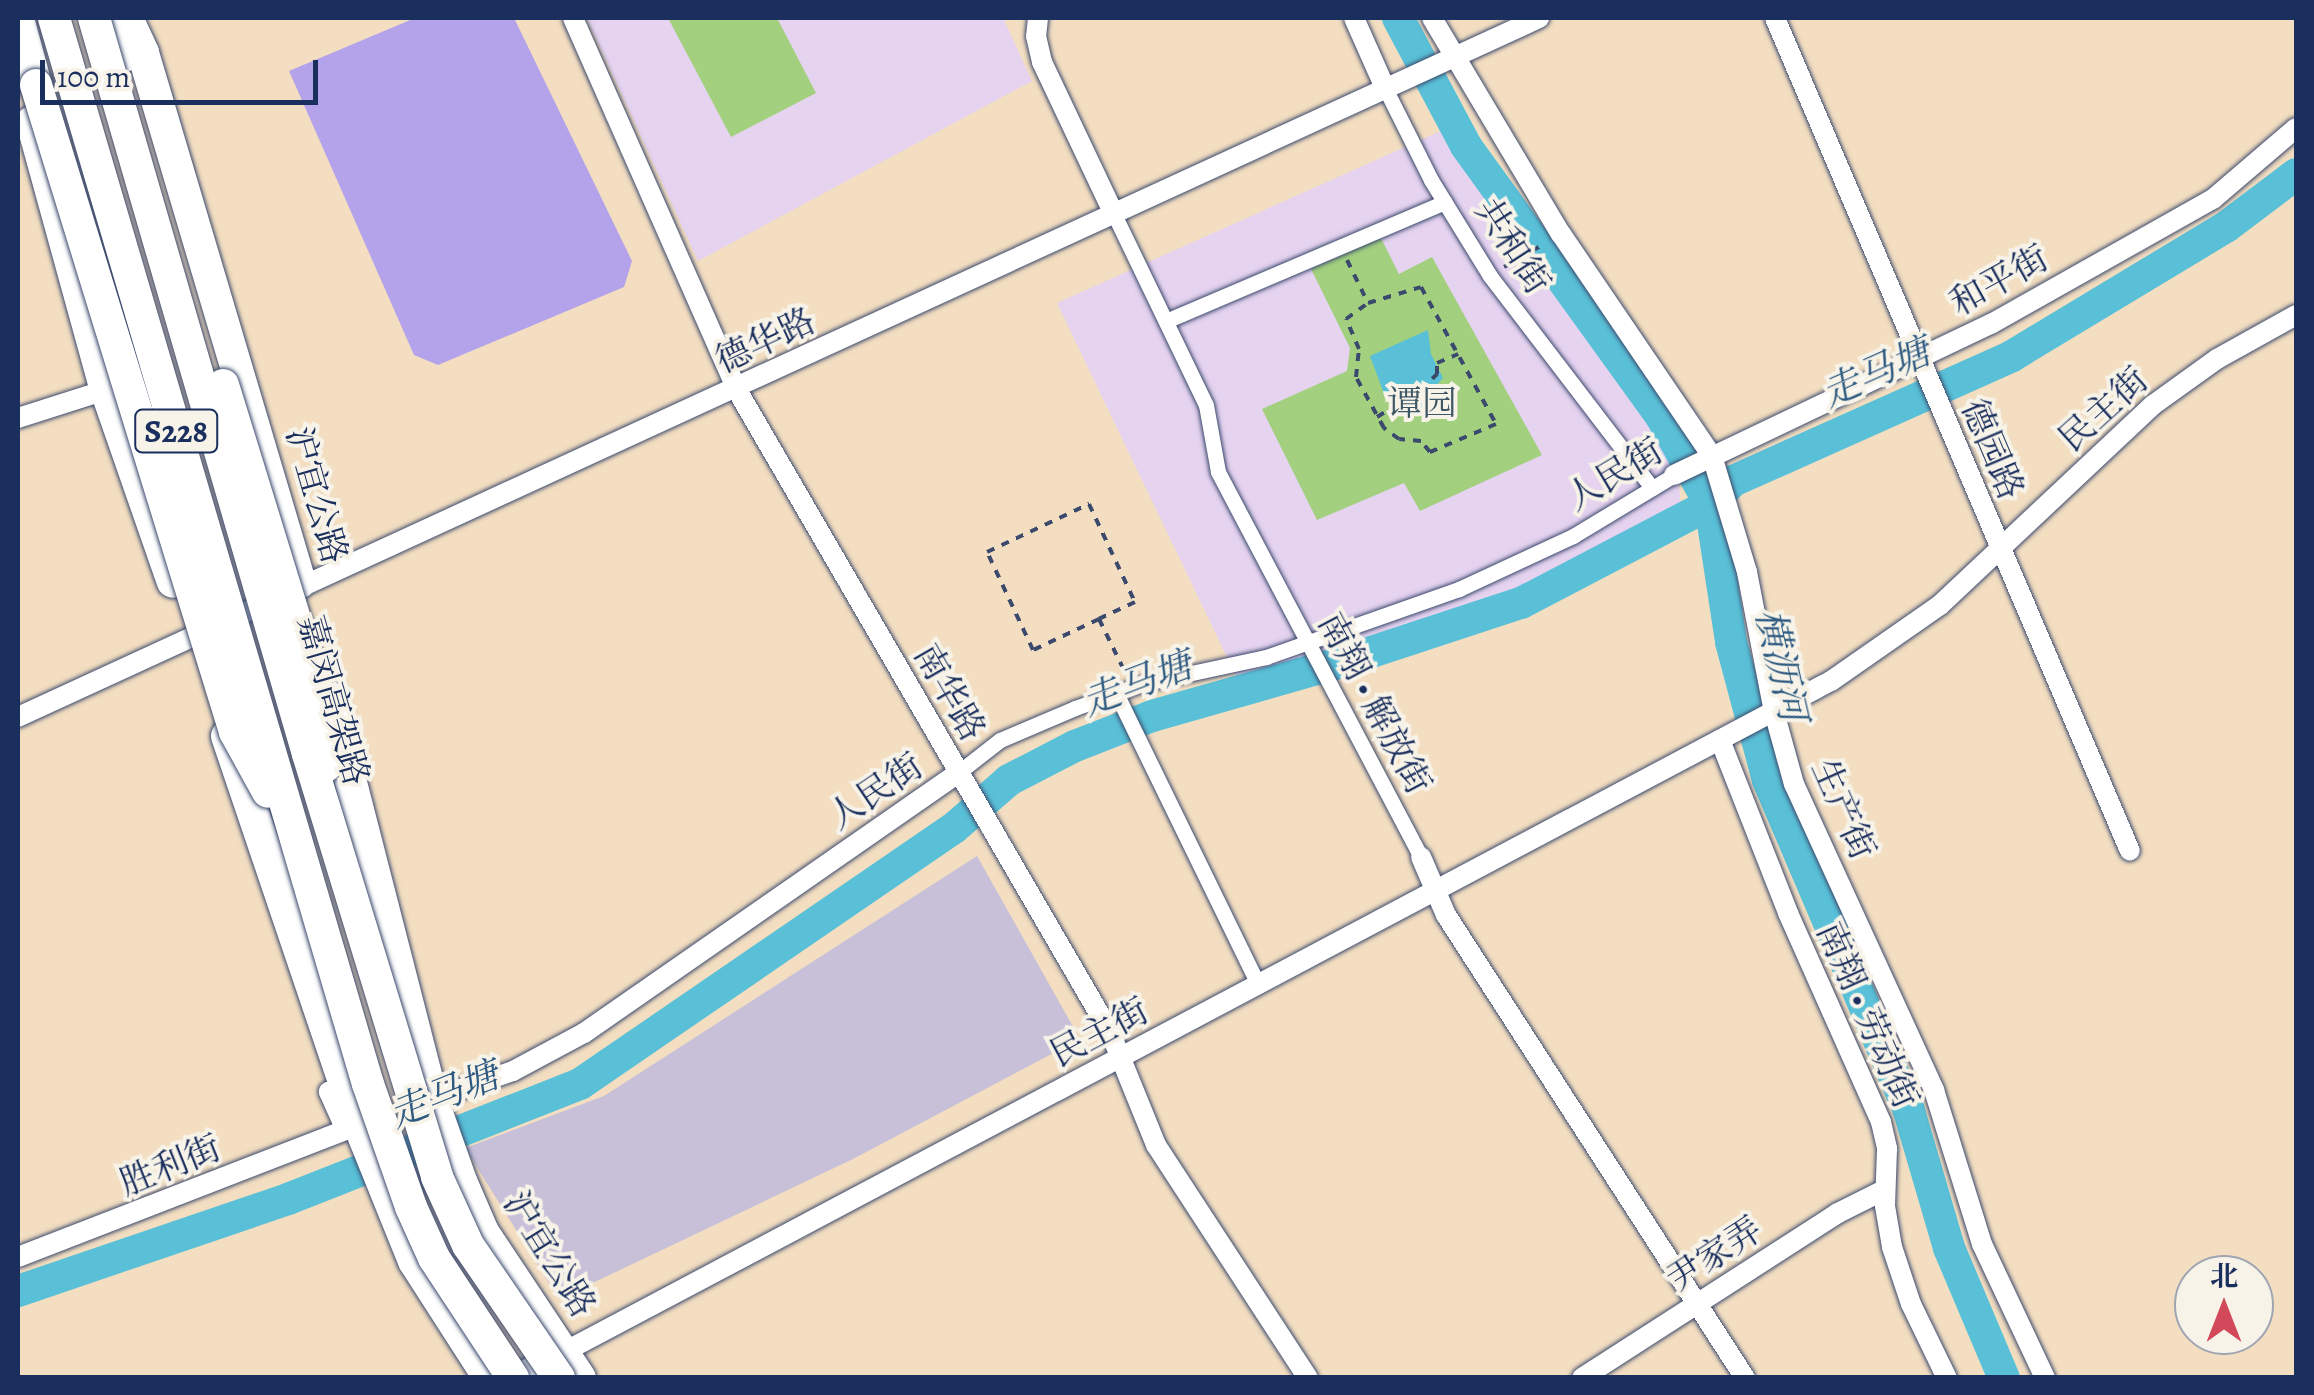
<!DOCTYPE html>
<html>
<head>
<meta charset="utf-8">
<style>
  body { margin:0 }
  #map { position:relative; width:2314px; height:1395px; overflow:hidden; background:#f3dec1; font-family:Alegreya,"Noto Serif SC",serif }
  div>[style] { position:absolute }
  .built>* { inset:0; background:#e5d3f0 }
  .industrial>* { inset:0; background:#c7c0d8 }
  .green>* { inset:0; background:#a2d07e }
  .water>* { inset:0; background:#59c0d7 }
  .river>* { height:32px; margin:-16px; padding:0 16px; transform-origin:16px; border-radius:16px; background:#59c0d7 }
  .building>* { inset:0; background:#b4a3ea }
  .path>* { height:4px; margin-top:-2px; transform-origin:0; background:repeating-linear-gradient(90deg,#3b496d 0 8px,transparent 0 16px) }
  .roads { filter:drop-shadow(0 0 2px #3b496d) drop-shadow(0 0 2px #3b496d) }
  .pedestrian>* { height:15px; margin:-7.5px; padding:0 7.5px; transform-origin:7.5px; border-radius:7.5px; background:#fff }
  .minor>* { height:20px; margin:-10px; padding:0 10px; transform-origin:10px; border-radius:10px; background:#fff }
  .primary>* { height:32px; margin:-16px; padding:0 16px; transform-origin:16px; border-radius:16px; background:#fff }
  .trunk>* { height:32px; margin:-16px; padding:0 16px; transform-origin:16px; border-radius:16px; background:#fff }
  .bridges { filter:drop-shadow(0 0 2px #3b496d) drop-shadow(0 0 2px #3b496d) }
  .trunk-bridge>* { height:32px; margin:-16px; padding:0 16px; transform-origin:16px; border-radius:16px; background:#fff }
  span { translate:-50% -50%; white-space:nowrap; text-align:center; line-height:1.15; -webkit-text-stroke:8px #f7f3e8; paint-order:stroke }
  .shield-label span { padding:2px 8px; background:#f7f3e8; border:2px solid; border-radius:8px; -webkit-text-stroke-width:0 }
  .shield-label { font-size:32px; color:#1b2f5e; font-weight:700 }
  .street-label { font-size:35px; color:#1b2f5e }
  .park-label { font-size:35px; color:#3d5766 }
  .water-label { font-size:38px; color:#2e5a82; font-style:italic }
  .frame { position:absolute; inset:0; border:20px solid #1b2f5e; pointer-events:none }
  .north { position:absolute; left:2174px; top:1255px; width:100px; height:100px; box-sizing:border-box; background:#f7f3e8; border:2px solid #9fa5b1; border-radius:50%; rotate:0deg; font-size:28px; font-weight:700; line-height:40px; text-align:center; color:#1b2f5e }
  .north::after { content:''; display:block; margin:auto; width:35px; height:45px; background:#d1495b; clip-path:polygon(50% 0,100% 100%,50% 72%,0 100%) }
  .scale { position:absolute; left:40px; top:60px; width:278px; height:45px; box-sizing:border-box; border:5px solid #1b2f5e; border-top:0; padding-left:12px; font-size:30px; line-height:35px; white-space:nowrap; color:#1b2f5e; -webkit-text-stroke:8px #f7f3e8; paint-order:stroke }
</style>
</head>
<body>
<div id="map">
  <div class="built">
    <div style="clip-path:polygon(587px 18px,1003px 18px,1032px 81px,698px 261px)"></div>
    <div style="clip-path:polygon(1443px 130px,1677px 463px,1681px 507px,1619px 567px,1239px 682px,1057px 303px)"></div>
  </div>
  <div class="industrial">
    <div style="clip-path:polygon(977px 856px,1080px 1039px,853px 1159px,559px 1299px,465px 1148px,604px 1096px)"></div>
  </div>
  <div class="green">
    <div style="clip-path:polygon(668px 18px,777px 18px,816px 93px,731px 137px)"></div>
    <div style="clip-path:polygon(1381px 238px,1399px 274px,1432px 257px,1542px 455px,1420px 511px,1404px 483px,1317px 520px,1262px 409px,1347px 371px,1350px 348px,1311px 269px)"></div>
  </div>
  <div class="water">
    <div style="clip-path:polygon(1428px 330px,1431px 354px,1443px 378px,1435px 387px,1443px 398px,1442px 411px,1424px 421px,1416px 406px,1400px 395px,1386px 399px,1370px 356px)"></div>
  </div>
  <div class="river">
    <div style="left:1398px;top:18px;width:145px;rotate:62deg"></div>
    <div style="left:1466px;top:146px;width:335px;rotate:54.2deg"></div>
    <div style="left:1662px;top:418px;width:98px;rotate:60.8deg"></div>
    <div style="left:1710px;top:504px;width:140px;rotate:81.3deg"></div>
    <div style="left:1731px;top:642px;width:143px;rotate:75deg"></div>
    <div style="left:1768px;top:780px;width:360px;rotate:66.9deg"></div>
    <div style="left:1909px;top:1111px;width:143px;rotate:73.7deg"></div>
    <div style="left:1949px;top:1248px;width:141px;rotate:67.1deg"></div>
    <div style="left:18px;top:1291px;width:285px;rotate:-18.8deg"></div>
    <div style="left:288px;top:1199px;width:314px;rotate:-21.5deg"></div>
    <div style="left:580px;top:1084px;width:453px;rotate:-34.4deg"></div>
    <div style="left:954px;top:828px;width:73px;rotate:-41.1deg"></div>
    <div style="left:1009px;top:780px;width:74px;rotate:-27.3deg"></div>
    <div style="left:1075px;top:746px;width:83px;rotate:-21.3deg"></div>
    <div style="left:1152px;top:716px;width:190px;rotate:-15.9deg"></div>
    <div style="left:1335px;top:664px;width:196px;rotate:-18.2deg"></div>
    <div style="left:1521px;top:603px;width:213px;rotate:-27.6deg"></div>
    <div style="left:1710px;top:504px;width:33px;rotate:-45deg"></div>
    <div style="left:1733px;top:481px;width:306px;rotate:-24.1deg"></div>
    <div style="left:2012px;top:356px;width:250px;rotate:-31.1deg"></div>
    <div style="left:2226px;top:227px;width:88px;rotate:-37.1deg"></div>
  </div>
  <div class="building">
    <div style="clip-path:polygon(415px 18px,514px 18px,632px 261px,624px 287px,438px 365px,414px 355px,289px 71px)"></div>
  </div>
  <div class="path">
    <div style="left:1347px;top:260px;width:48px;rotate:64deg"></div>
    <div style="left:1368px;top:303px;width:55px;rotate:-16.8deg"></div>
    <div style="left:1421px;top:287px;width:156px;rotate:61.3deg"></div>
    <div style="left:1496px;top:424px;width:72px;rotate:157deg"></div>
    <div style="left:1430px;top:452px;width:14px;rotate:-129deg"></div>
    <div style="left:1421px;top:441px;width:22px;rotate:-175deg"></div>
    <div style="left:1399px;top:439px;width:19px;rotate:-144deg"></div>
    <div style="left:1384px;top:428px;width:58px;rotate:-118.8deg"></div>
    <div style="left:1356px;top:377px;width:28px;rotate:-84deg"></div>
    <div style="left:1359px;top:349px;width:33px;rotate:-113deg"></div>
    <div style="left:1346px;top:319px;width:27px;rotate:-36deg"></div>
    <div style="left:1504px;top:267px;width:46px;rotate:-29.9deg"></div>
    <div style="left:1377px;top:417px;width:52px;rotate:-31.5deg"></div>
    <div style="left:1421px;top:390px;width:23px;rotate:-45deg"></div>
    <div style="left:1437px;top:374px;width:11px;rotate:-90deg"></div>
    <div style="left:1437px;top:363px;width:23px;rotate:-23deg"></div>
    <div style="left:1099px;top:619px;width:73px;rotate:154.8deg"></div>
    <div style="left:1033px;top:650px;width:108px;rotate:-115.1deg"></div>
    <div style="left:987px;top:552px;width:113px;rotate:-25.2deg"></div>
    <div style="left:1089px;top:504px;width:108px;rotate:64.9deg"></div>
    <div style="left:1135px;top:602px;width:40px;rotate:155deg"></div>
    <div style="left:1099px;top:619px;width:61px;rotate:63.9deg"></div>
  </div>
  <div class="roads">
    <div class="pedestrian">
      <div style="left:1385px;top:88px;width:103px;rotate:63.4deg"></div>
      <div style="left:1431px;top:180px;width:113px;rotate:58.4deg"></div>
      <div style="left:1490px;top:276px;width:267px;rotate:52.6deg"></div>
      <div style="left:1113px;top:212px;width:214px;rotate:64.3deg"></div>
      <div style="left:1206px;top:405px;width:68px;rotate:79.8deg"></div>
      <div style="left:1218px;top:472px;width:435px;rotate:62.2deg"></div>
      <div style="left:1166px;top:321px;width:303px;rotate:-23.1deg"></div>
      <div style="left:1116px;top:693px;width:324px;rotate:64deg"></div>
      <div style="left:959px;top:772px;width:52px;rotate:-38deg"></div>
      <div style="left:1000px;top:740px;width:82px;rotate:-23.1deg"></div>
      <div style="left:1075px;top:708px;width:74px;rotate:-19.7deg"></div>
      <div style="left:1145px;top:683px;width:124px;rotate:-12.1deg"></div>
      <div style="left:1266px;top:657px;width:205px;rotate:-19.4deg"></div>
      <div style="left:1459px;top:589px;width:126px;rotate:-24.9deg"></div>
      <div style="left:1573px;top:536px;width:118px;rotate:-31.1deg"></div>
    </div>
    <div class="minor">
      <div style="left:573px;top:18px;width:407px;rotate:66.2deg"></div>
      <div style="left:737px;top:390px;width:745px;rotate:59.85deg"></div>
      <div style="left:1111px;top:1034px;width:120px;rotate:67.9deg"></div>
      <div style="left:1156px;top:1145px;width:278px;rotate:56.9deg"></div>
      <div style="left:1038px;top:18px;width:18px;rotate:96deg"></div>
      <div style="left:1036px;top:36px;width:27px;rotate:77deg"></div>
      <div style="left:1042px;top:62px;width:166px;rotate:64.7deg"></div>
      <div style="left:1354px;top:18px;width:77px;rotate:66.1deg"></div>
      <div style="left:1432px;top:18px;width:252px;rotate:59.2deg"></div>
      <div style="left:1561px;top:234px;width:268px;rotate:55.8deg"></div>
      <div style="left:1712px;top:456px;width:121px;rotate:73.2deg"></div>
      <div style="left:1747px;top:572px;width:143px;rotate:79.1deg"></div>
      <div style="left:1774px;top:712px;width:75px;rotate:74.5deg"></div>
      <div style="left:1794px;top:784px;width:337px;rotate:65.4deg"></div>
      <div style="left:1934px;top:1090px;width:161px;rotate:72.7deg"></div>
      <div style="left:1982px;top:1244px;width:148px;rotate:64.8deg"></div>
      <div style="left:1775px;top:18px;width:905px;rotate:66.92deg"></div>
      <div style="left:18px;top:418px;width:92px;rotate:-17.7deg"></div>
      <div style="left:1674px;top:475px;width:351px;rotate:-25.5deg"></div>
      <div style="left:1991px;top:324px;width:255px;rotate:-29.4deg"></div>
      <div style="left:2213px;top:199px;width:109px;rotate:-40.5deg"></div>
      <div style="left:18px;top:717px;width:1674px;rotate:-24.68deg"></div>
      <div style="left:1720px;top:740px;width:186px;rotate:68.5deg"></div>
      <div style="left:1788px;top:913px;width:229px;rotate:66deg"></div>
      <div style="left:1881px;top:1122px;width:28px;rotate:77deg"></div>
      <div style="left:1887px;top:1149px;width:57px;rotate:92deg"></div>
      <div style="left:1885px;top:1206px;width:42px;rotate:80.3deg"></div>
      <div style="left:1892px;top:1247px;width:60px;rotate:71.6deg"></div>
      <div style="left:1911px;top:1304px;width:82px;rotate:64.1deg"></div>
      <div style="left:1421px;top:857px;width:63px;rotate:66.7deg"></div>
      <div style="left:1446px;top:915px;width:551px;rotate:57.15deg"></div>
      <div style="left:432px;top:1099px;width:86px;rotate:-19.1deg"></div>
      <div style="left:513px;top:1071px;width:81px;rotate:-28.2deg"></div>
      <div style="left:584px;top:1033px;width:457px;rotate:-34.8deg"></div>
      <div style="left:18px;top:1257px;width:352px;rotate:-21.2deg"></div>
      <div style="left:346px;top:1130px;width:42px;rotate:-114.1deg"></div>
      <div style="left:329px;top:1092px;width:18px;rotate:-16deg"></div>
      <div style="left:507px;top:1378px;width:63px;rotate:-24.5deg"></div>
      <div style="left:564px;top:1352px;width:1434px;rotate:-27.91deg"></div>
      <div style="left:1831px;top:681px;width:133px;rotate:-34.9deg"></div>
      <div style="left:1940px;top:605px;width:292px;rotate:-43.2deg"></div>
      <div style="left:2153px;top:405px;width:79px;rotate:-35.7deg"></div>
      <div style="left:2217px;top:359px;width:90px;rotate:-29.1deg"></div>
      <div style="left:1582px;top:1378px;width:305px;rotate:-32.8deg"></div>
      <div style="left:1838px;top:1213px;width:51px;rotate:-26.6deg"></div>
    </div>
    <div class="primary">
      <div style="left:127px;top:18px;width:38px;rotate:65deg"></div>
      <div style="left:143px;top:53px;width:552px;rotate:73.47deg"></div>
      <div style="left:32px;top:122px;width:278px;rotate:74.6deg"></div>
      <div style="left:106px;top:390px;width:203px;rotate:70.8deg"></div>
      <div style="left:329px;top:697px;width:415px;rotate:75.6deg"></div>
      <div style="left:432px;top:1099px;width:87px;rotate:70.5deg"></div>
      <div style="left:461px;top:1181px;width:56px;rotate:66.7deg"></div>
      <div style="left:483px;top:1232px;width:175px;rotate:56.4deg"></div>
      <div style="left:227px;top:736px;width:411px;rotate:71.3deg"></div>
      <div style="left:359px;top:1125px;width:147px;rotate:68deg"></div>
      <div style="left:414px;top:1261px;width:139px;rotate:57.3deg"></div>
    </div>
    <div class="trunk">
      <div style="left:18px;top:18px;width:69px;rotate:75deg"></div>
      <div style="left:112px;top:18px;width:40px;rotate:74deg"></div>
    </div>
  </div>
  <div class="bridges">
    <div class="trunk-bridge">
      <div style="left:54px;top:18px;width:1111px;rotate:73.59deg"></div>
      <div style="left:368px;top:1084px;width:130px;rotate:70.7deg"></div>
      <div style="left:411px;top:1207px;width:56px;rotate:65.7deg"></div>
      <div style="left:434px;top:1258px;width:144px;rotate:56.6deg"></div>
      <div style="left:94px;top:18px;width:766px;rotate:73.79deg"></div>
      <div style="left:308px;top:754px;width:442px;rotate:73deg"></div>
      <div style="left:437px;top:1177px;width:75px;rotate:65.5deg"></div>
      <div style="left:468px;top:1245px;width:161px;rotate:55.6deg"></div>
      <div style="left:36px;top:85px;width:677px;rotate:72.9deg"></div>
      <div style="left:235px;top:732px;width:68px;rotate:61.2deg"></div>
      <div style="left:223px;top:385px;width:333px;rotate:72.9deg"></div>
      <div style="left:321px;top:703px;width:63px;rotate:85.5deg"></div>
    </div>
  </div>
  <div class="shield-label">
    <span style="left:176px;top:431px">S228</span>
  </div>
  <div class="street-label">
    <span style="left:1513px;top:246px;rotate:57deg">共和街</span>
    <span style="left:1999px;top:280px;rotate:-29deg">和平街</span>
    <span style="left:765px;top:340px;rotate:-25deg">德华路</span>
    <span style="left:2103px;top:409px;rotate:-42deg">民主街</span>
    <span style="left:1993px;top:449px;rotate:67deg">德园路</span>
    <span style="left:1614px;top:474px;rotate:-31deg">人民街</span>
    <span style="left:317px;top:495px;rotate:74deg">沪宜公路</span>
    <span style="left:950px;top:692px;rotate:60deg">南华路</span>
    <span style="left:334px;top:700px;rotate:74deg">嘉闵高架路</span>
    <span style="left:1375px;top:703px;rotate:62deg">南翔 • 解放街</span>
    <span style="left:875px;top:791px;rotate:-34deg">人民街</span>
    <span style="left:1844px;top:809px;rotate:66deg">生产街</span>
    <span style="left:1868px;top:1015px;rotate:66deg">南翔 • 劳动街</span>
    <span style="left:1099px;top:1032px;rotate:-28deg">民主街</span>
    <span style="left:170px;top:1165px;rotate:-22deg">胜利街</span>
    <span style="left:550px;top:1254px;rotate:58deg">沪宜公路</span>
    <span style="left:1714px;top:1254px;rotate:-33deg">尹家弄</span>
  </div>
  <div class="park-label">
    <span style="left:1422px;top:403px">谭园</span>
  </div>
  <div class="water-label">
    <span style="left:1876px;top:373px;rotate:-24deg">走马塘</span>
    <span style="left:1781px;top:665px;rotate:77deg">横沥河</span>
    <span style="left:1137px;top:684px;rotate:-21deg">走马塘</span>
    <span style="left:444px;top:1095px;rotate:-22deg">走马塘</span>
  </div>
  <div class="frame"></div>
  <div class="north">北</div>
  <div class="scale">100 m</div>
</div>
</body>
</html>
